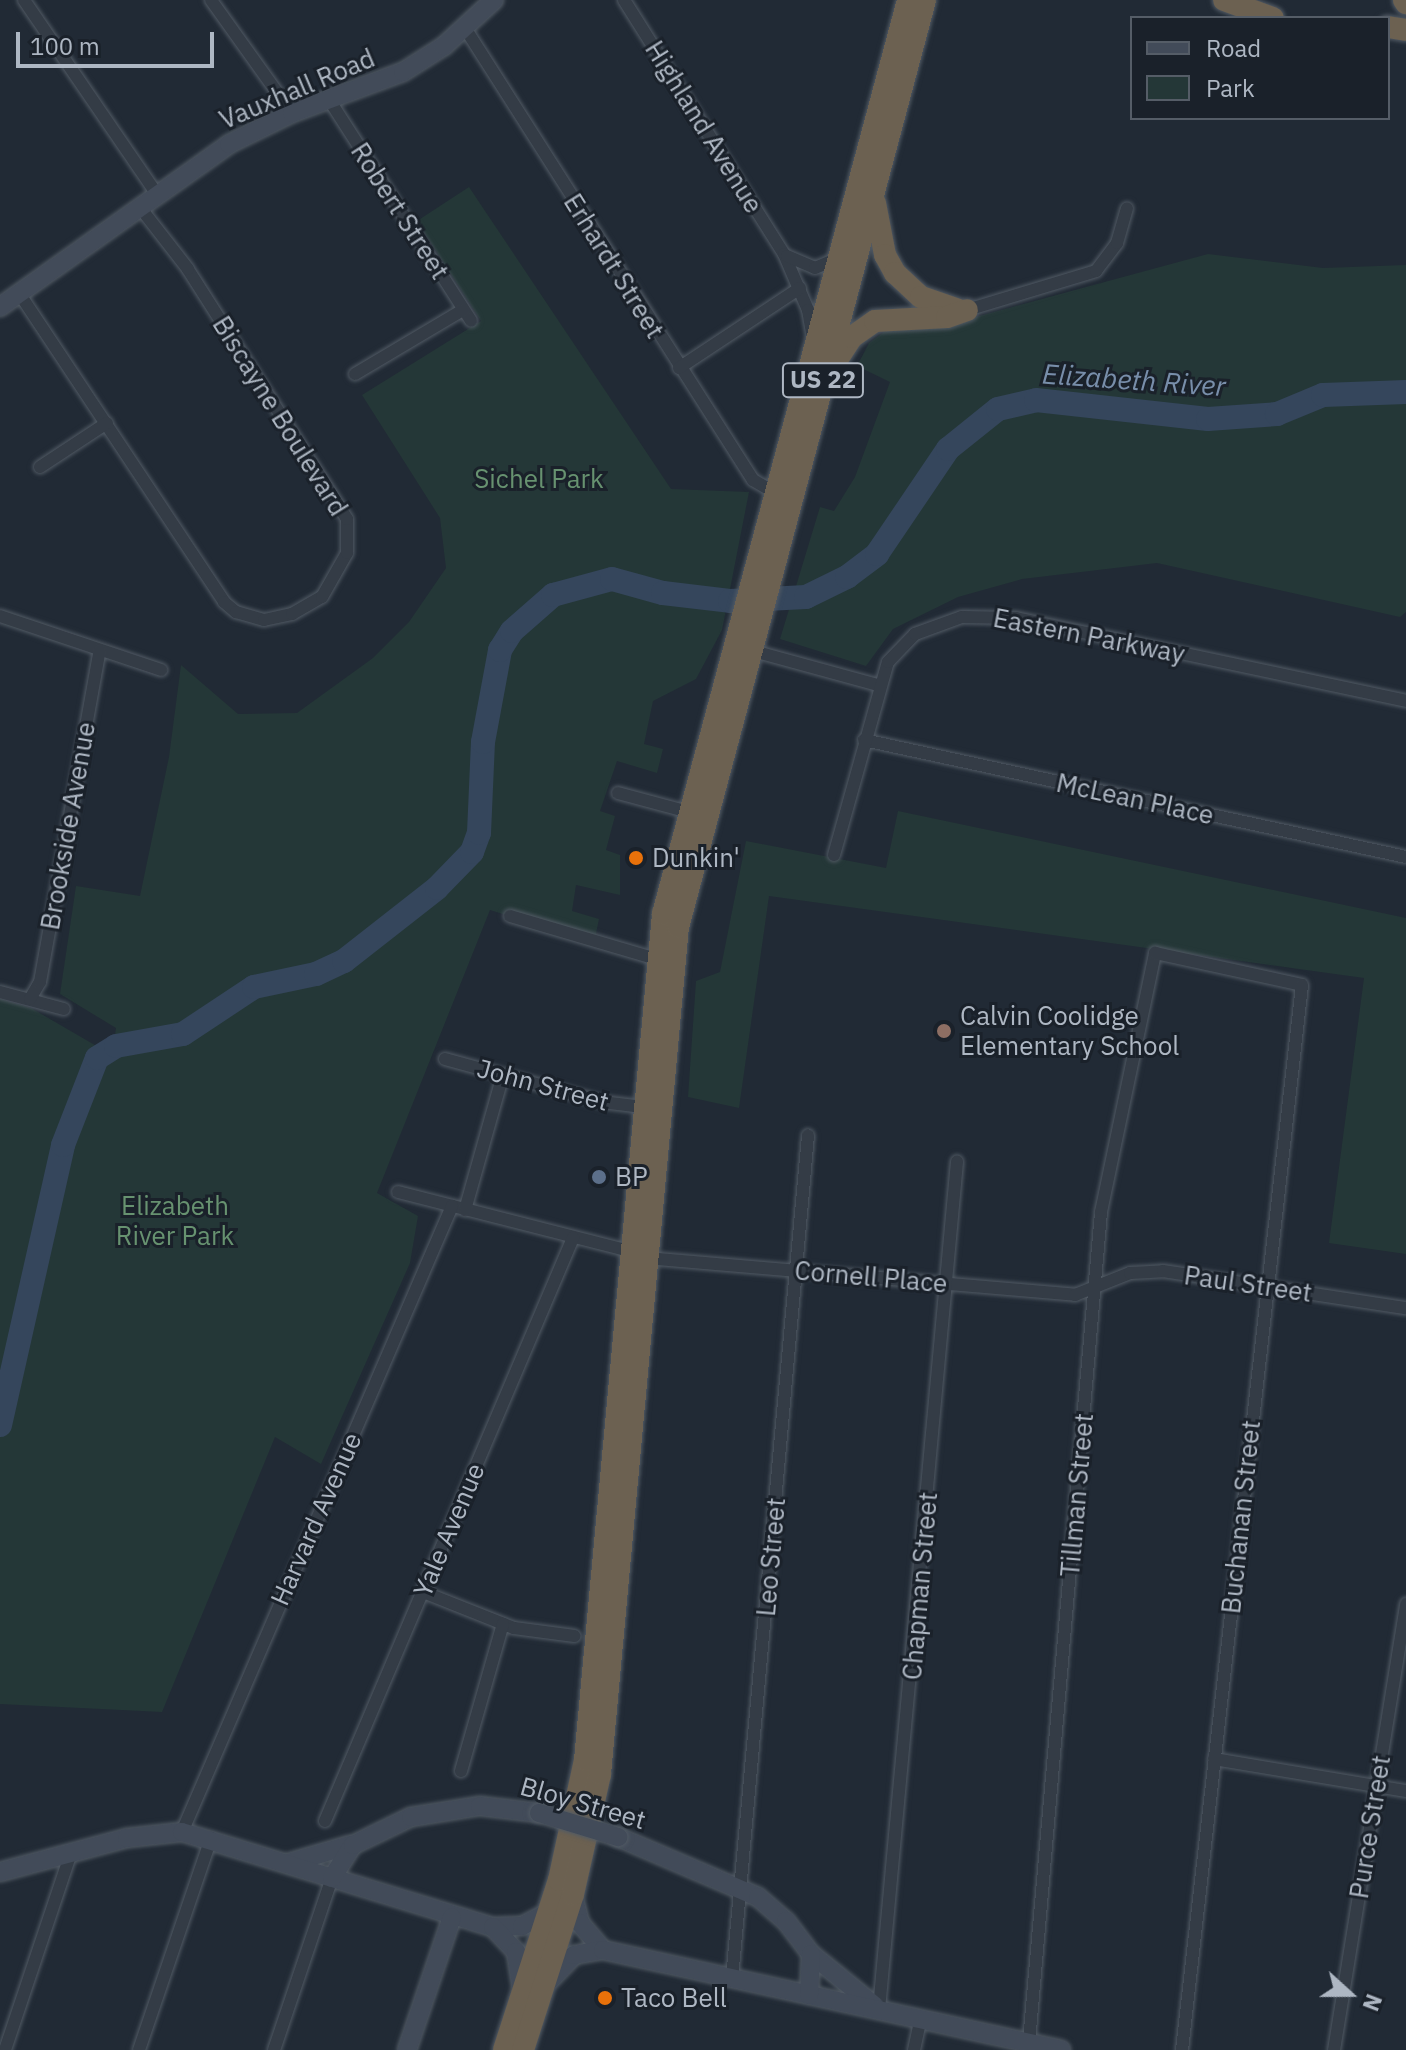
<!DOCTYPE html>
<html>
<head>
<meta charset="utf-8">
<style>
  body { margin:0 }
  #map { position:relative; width:1406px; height:2050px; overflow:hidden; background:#212a35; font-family:"IBM Plex Sans",sans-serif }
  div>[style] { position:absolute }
  .green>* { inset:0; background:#243737 }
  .river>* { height:24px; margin:-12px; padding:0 12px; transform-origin:12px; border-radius:12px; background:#35465c }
  .roads { filter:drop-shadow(0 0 2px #515a64) drop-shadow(0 0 2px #515a64) }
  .street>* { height:12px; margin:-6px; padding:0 6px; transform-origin:6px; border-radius:6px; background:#343c46 }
  .secondary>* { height:18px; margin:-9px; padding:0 9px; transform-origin:9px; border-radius:9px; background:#424b59 }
  .highway>* { height:22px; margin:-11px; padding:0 11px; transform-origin:11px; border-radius:11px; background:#6c6151 }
  .bridges { filter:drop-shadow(0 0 2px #515a64) drop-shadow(0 0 2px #515a64) }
  .secondary-bridge>* { height:18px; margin:-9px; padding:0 9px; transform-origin:9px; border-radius:9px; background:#424b59 }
  .dots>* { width:22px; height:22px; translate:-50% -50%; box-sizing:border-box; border:4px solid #1a212a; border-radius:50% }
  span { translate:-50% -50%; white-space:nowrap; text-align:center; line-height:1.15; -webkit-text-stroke:6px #1a212a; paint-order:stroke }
  .shield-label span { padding:2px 6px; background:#1a212a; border:2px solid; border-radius:6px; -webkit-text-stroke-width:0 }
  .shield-label { font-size:24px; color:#aeb7c3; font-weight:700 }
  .street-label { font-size:26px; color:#aeb7c3 }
  .park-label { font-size:26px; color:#679270 }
  .poi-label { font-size:26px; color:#aeb7c3 }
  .left { translate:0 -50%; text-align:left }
  .water-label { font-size:28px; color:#788eaa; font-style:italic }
  .legend { position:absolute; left:1130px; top:16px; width:260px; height:104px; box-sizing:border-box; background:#1a212a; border:2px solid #555d67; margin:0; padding:10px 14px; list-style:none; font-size:24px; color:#aeb7c3 }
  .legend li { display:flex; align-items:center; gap:16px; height:40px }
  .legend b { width:40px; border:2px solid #555d67 }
  .north { position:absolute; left:1310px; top:1954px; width:80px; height:80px; -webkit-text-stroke:6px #1a212a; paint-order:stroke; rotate:111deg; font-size:22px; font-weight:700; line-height:32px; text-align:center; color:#aeb7c3 }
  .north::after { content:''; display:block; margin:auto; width:28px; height:36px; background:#aeb7c3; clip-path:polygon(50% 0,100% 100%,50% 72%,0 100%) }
  .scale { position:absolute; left:16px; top:32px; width:198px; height:36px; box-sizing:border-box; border:4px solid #aeb7c3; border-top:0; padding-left:10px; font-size:24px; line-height:28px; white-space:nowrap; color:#aeb7c3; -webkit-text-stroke:6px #1a212a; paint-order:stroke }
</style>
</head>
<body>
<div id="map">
  <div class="green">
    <div style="clip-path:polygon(469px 187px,671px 489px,749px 492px,722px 630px,696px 679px,653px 701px,644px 744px,663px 749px,657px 773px,617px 761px,600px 811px,615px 816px,606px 850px,620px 855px,620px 895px,576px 885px,572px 911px,599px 919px,594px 943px,490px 910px,377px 1193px,418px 1216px,410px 1263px,321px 1464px,275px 1437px,162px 1712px,0 1704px,0 999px,31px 1008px,112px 1055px,116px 1028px,60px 994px,76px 886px,140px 896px,169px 757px,181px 665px,238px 714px,297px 713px,373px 658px,409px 622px,446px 568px,440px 518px,362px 395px,481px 321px,417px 221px)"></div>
    <div style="clip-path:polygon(1208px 254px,1323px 268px,1406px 265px,1406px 612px,1400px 617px,1157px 563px,1022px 579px,958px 597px,893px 629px,866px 666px,780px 639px,820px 507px,834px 511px,855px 477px,890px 382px,857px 366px,869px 343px,891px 327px,950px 324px)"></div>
    <div style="clip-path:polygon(898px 811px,1406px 918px,1406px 1254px,1329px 1243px,1364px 978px,769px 896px,739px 1108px,688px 1097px,696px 981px,720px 972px,746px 841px,886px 868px)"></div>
  </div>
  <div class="river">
    <div style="left:0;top:1425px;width:287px;rotate:-77.3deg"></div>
    <div style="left:63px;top:1145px;width:93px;rotate:-68.7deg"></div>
    <div style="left:97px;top:1058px;width:22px;rotate:-32deg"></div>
    <div style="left:116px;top:1046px;width:68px;rotate:-10.2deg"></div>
    <div style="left:183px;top:1034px;width:85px;rotate:-33.5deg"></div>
    <div style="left:254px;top:987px;width:63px;rotate:-11.8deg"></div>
    <div style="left:316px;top:974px;width:31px;rotate:-25deg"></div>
    <div style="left:344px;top:961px;width:118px;rotate:-38.1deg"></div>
    <div style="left:437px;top:888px;width:50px;rotate:-45.8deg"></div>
    <div style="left:472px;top:852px;width:20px;rotate:-70deg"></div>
    <div style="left:479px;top:833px;width:91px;rotate:-87.5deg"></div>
    <div style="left:483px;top:742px;width:94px;rotate:-79.5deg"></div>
    <div style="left:500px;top:650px;width:22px;rotate:-58deg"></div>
    <div style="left:512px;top:631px;width:55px;rotate:-41.3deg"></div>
    <div style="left:553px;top:595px;width:61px;rotate:-15.2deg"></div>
    <div style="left:612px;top:579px;width:53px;rotate:15.4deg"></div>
    <div style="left:663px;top:593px;width:67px;rotate:6.8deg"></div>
    <div style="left:730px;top:601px;width:76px;rotate:-3deg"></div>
    <div style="left:806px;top:597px;width:46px;rotate:-26deg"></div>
    <div style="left:847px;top:577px;width:38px;rotate:-37deg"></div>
    <div style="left:877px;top:554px;width:127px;rotate:-55.9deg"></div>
    <div style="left:948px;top:449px;width:64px;rotate:-38.7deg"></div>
    <div style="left:998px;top:409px;width:39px;rotate:-13deg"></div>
    <div style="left:1036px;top:400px;width:173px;rotate:6.3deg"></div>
    <div style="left:1208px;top:419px;width:69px;rotate:-4.1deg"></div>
    <div style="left:1277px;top:414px;width:50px;rotate:-22.4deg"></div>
    <div style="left:1323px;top:395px;width:83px;rotate:-2.1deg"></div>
  </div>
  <div class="roads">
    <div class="street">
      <div style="left:24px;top:0;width:234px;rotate:55.6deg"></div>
      <div style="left:211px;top:0;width:139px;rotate:54.4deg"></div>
      <div style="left:624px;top:0;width:300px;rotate:57.8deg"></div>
      <div style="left:784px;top:254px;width:61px;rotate:66.8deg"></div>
      <div style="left:808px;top:310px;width:23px;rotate:80deg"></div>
      <div style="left:465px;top:28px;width:536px;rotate:57.5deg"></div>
      <div style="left:753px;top:480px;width:24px;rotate:30deg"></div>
      <div style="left:330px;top:101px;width:261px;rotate:57.3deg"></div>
      <div style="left:787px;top:256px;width:30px;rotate:23deg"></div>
      <div style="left:815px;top:268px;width:25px;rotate:-23deg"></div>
      <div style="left:19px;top:293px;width:371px;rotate:56.4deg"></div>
      <div style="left:224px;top:602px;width:16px;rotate:40deg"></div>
      <div style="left:236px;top:612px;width:29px;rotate:16deg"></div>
      <div style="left:264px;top:620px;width:29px;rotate:-12deg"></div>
      <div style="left:292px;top:614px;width:34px;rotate:-30deg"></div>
      <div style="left:322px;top:597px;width:51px;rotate:-60.4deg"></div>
      <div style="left:347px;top:553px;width:34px;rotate:-90deg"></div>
      <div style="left:347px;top:519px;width:296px;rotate:-122.5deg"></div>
      <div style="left:188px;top:269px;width:80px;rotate:-127.9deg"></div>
      <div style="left:967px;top:310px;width:135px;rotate:-16.8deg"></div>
      <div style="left:1096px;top:271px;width:35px;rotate:-53deg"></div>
      <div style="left:1117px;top:243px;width:36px;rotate:-74deg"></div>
      <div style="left:679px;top:368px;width:145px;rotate:-33.5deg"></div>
      <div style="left:355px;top:374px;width:126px;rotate:-30.7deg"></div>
      <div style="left:40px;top:467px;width:80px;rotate:-33.3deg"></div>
      <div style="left:0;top:616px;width:170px;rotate:18.5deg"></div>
      <div style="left:750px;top:650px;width:133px;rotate:15.3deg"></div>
      <div style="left:864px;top:740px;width:554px;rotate:12.18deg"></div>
      <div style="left:618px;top:793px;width:73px;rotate:15deg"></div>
      <div style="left:834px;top:855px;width:200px;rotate:-74.4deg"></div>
      <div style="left:888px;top:662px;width:39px;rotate:-46deg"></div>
      <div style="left:915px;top:634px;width:50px;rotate:-19.9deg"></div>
      <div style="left:962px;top:617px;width:54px;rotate:1.1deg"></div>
      <div style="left:1016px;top:618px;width:399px;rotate:12deg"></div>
      <div style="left:510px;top:916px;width:152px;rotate:16.4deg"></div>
      <div style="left:0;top:992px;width:66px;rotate:14.9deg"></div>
      <div style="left:30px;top:999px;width:20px;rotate:-60deg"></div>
      <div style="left:40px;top:982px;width:337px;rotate:-79.8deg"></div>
      <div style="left:445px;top:1059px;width:163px;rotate:15.3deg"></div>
      <div style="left:602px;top:1102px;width:41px;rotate:7deg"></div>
      <div style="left:398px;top:1192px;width:239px;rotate:14.3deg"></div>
      <div style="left:465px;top:1210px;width:140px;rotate:-74.3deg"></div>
      <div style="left:646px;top:1258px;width:431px;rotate:4.9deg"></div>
      <div style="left:1075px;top:1295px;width:59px;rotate:-21.8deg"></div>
      <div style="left:1130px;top:1273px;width:33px;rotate:-3deg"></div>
      <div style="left:1163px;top:1271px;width:246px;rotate:8.7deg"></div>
      <div style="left:423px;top:1592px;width:98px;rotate:21.6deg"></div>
      <div style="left:514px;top:1628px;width:61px;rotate:7.6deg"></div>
      <div style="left:1214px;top:1759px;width:195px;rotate:9.5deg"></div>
      <div style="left:461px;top:1771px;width:153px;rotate:-74.1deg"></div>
      <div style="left:325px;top:1821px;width:634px;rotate:-66.96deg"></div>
      <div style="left:182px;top:1832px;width:682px;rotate:-66.67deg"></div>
      <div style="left:732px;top:1979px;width:847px;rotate:-84.85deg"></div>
      <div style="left:879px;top:2009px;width:851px;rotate:-84.74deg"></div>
      <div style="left:1029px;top:2042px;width:833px;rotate:-85.04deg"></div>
      <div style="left:1101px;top:1212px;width:265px;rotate:-78.2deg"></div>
      <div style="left:1155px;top:953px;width:150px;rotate:12.3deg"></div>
      <div style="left:1302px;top:985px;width:1072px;rotate:96.43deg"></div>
      <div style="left:5px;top:2050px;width:208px;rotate:-71.5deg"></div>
      <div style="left:139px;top:2050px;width:224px;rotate:-71.2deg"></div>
      <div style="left:274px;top:2050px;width:182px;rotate:-71.4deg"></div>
      <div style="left:914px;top:2050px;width:33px;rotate:-78deg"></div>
      <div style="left:1334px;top:2050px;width:452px;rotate:-80.8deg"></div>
    </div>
    <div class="secondary">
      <div style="left:0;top:307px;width:281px;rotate:-35.4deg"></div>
      <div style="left:229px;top:144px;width:70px;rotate:-26.2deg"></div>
      <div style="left:292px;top:113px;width:118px;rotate:-20.3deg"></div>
      <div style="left:403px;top:72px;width:49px;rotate:-32.4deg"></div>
      <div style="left:444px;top:46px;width:68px;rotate:-42.6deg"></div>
      <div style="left:618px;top:1837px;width:152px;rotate:23.2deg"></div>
      <div style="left:758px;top:1897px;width:37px;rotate:41deg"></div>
      <div style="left:786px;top:1921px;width:41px;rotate:52.9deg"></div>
      <div style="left:811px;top:1954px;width:82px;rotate:39.1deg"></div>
      <div style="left:289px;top:1863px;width:64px;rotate:-16.4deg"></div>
      <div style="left:0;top:1872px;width:131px;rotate:-15deg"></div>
      <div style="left:127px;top:1838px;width:55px;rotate:-6.2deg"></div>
      <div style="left:182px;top:1832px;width:325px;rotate:17deg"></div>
      <div style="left:493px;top:1927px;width:29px;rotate:-2deg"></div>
      <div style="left:522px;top:1926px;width:30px;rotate:-27deg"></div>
      <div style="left:332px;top:1878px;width:39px;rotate:-58deg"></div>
      <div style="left:353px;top:1845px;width:64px;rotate:-25.8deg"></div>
      <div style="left:411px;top:1817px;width:70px;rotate:-9.1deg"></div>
      <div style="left:480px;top:1806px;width:59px;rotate:6.8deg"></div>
      <div style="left:573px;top:1895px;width:29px;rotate:76deg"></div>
      <div style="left:580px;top:1923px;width:35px;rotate:50deg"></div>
      <div style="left:493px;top:1927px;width:34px;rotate:47deg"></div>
      <div style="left:516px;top:1952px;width:38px;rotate:81deg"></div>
      <div style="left:548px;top:1982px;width:37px;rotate:-46deg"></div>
      <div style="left:574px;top:1955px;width:29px;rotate:-10deg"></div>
      <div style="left:603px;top:1950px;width:469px;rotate:12.3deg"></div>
      <div style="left:809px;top:1995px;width:41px;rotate:-87.2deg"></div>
      <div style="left:407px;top:2050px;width:140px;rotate:-71.3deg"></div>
    </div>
    <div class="highway">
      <div style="left:1224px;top:0;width:52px;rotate:20.2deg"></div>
      <div style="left:1404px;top:0;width:4px;rotate:56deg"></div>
      <div style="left:1388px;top:27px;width:18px;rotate:9deg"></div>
      <div style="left:875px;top:203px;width:53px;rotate:79.1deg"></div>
      <div style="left:885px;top:255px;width:21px;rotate:61deg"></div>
      <div style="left:895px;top:273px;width:35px;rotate:43deg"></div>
      <div style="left:921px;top:297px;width:39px;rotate:19deg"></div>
      <div style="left:833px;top:366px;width:35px;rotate:-57deg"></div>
      <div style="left:852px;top:337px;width:28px;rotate:-35deg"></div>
      <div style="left:875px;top:321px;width:72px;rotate:-3.2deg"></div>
      <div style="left:947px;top:317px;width:21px;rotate:-19deg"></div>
      <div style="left:504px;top:2050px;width:179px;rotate:-72.1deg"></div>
      <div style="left:559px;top:1880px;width:123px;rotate:-77.8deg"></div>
      <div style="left:585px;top:1760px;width:850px;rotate:-84.73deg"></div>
      <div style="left:663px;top:914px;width:946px;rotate:-74.99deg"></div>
      <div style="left:523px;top:2050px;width:164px;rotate:-72.2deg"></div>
      <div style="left:573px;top:1894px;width:123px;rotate:-77.3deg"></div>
      <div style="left:600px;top:1774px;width:851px;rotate:-84.74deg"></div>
      <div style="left:678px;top:927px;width:959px;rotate:-75.08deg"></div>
    </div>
  </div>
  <div class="bridges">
    <div class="secondary-bridge">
      <div style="left:539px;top:1813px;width:83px;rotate:16.9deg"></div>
    </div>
  </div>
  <div class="dots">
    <div style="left:636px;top:858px;background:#e8710a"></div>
    <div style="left:944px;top:1031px;background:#8d6e63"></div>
    <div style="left:599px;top:1177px;background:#5c6f8a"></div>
    <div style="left:605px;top:1998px;background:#e8710a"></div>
  </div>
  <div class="shield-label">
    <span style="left:823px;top:380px">US 22</span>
  </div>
  <div class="street-label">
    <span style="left:297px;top:89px;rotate:-23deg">Vauxhall Road</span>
    <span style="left:704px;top:127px;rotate:58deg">Highland Avenue</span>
    <span style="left:400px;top:211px;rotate:57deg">Robert Street</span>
    <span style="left:614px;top:266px;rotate:58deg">Erhardt Street</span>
    <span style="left:280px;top:416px;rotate:58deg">Biscayne Boulevard</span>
    <span style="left:1089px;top:636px;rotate:11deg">Eastern Parkway</span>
    <span style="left:1135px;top:799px;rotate:12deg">McLean Place</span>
    <span style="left:68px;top:826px;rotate:-80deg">Brookside Avenue</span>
    <span style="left:543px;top:1085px;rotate:15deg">John Street</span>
    <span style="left:871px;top:1277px;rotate:5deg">Cornell Place</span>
    <span style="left:1248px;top:1284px;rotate:8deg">Paul Street</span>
    <span style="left:1077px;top:1495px;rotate:-85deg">Tillman Street</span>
    <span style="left:1241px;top:1517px;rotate:-84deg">Buchanan Street</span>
    <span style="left:316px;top:1519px;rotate:-66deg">Harvard Avenue</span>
    <span style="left:449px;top:1530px;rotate:-67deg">Yale Avenue</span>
    <span style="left:771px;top:1557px;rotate:-85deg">Leo Street</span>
    <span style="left:920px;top:1586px;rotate:-85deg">Chapman Street</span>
    <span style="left:583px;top:1803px;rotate:16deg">Bloy Street</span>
    <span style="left:1370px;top:1827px;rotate:-81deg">Purce Street</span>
  </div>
  <div class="park-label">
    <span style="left:539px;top:479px">Sichel Park</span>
    <span style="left:175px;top:1221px">Elizabeth<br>River Park</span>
  </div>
  <div class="poi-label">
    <span class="left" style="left:652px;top:858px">Dunkin'</span>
    <span class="left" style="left:960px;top:1031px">Calvin Coolidge<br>Elementary School</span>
    <span class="left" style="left:615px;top:1177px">BP</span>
    <span class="left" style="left:621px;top:1998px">Taco Bell</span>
  </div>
  <div class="water-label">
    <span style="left:1134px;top:380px;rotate:4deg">Elizabeth River</span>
  </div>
  <ul class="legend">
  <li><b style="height:10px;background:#424b59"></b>Road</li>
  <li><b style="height:22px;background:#243737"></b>Park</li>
  </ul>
  <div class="north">N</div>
  <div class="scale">100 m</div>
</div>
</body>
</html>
